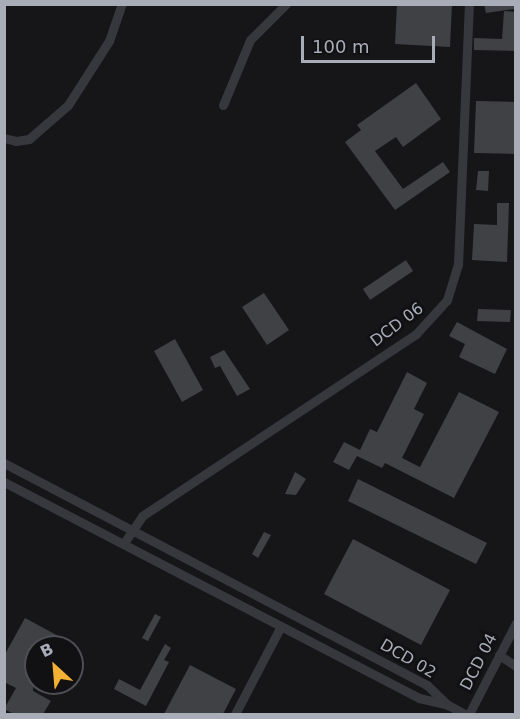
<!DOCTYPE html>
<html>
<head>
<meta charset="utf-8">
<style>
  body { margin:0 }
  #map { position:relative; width:520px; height:719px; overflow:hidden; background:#161618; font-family:"DejaVu Sans",sans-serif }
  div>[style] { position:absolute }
  .building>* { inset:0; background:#404145 }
  .minor>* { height:9px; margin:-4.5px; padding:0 4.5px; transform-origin:4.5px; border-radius:4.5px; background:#37383d }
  span { translate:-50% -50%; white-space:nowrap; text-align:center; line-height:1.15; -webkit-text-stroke:6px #111113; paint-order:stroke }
  .street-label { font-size:16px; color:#a8adb8 }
  .frame { position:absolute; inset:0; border:6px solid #a8adb8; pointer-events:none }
  .north { position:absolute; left:24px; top:635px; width:60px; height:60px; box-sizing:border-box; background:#111113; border:2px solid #4d4f55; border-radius:50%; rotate:334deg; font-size:16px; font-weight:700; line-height:24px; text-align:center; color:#a8adb8 }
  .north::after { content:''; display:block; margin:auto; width:21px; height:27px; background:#f2b134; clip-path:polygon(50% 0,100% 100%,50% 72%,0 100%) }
  .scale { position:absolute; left:301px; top:36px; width:134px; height:27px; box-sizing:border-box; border:3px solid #a8adb8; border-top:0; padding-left:8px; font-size:18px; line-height:21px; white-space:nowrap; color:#a8adb8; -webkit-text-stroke:4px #111113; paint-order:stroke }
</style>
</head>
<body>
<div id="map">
  <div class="building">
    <div style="clip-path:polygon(397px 4px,452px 4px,450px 47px,395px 44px)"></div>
    <div style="clip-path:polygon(484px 4px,514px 4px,514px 9px,486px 13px)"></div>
    <div style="clip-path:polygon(504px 11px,516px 12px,516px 51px,474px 50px,474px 38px,502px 39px)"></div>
    <div style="clip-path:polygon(416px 83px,441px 119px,403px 147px,396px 137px,375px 151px,403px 189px,443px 162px,450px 172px,395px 210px,345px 142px,361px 130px,357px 125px)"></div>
    <div style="clip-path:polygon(476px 101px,516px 102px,516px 154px,474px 153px)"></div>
    <div style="clip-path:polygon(478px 171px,489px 171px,488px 191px,476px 190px)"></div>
    <div style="clip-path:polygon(497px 203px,509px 203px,507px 262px,472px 260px,474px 224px,497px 225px)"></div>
    <div style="clip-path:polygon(406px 260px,413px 271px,370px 300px,363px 289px)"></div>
    <div style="clip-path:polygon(264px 293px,289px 330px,267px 345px,242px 307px)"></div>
    <div style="clip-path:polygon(478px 309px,511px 310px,510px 322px,477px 321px)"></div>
    <div style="clip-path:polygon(457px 322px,507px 349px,495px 374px,459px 357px,465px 344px,449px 336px)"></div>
    <div style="clip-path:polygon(175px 339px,203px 390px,182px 402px,154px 351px)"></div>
    <div style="clip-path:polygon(224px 350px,250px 389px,237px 396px,220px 366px,215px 368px,210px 357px)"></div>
    <div style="clip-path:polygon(407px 372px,427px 383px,414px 409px,424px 414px,402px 458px,420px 467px,459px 392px,499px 412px,454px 498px,385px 463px,382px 468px,357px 456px,349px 470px,333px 462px,344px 442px,360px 450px,370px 429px,377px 432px)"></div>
    <div style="clip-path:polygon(295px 472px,306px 479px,296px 495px,285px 494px)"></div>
    <div style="clip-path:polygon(358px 479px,487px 543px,476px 564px,348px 501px)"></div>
    <div style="clip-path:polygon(264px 532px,271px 535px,258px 558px,252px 554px)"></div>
    <div style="clip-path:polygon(353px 539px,450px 590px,421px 645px,324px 594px)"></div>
    <div style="clip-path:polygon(155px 614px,161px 617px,148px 641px,142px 638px)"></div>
    <div style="clip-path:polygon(25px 618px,62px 638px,57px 647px,36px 647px,33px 691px,51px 701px,43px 714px,14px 714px,4px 709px,16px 688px,4px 682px,4px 656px)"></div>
    <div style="clip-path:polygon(165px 644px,171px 648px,164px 660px,169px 662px,146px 706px,114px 689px,119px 679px,140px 690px)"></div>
    <div style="clip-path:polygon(190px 665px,236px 689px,223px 714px,164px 714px)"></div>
  </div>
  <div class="minor">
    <div style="left:223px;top:105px;width:70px;rotate:-67.4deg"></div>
    <div style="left:250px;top:40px;width:51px;rotate:-45deg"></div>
    <div style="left:4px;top:138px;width:12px;rotate:14deg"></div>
    <div style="left:16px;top:141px;width:13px;rotate:-9deg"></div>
    <div style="left:29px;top:139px;width:52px;rotate:-41.1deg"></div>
    <div style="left:68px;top:105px;width:76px;rotate:-57.4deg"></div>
    <div style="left:109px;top:41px;width:39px;rotate:-71deg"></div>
    <div style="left:4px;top:463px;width:478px;rotate:27.7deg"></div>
    <div style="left:427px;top:685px;width:29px;rotate:44deg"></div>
    <div style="left:448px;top:705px;width:19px;rotate:28deg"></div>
    <div style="left:4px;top:482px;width:468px;rotate:27.5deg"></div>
    <div style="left:419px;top:698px;width:28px;rotate:13deg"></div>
    <div style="left:124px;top:543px;width:32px;rotate:-56deg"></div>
    <div style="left:142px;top:516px;width:329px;rotate:-33.6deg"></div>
    <div style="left:416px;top:334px;width:46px;rotate:-47.6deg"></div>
    <div style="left:447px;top:300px;width:37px;rotate:-73deg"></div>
    <div style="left:458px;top:265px;width:261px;rotate:-87.6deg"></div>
    <div style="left:499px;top:655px;width:20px;rotate:33deg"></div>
    <div style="left:235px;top:714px;width:99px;rotate:-62.4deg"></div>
    <div style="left:469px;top:714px;width:102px;rotate:-62.7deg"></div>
  </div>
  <div class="street-label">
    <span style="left:397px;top:325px;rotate:-37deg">DCD 06</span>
    <span style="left:408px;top:659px;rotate:30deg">DCD 02</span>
    <span style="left:479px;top:662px;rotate:-63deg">DCD 04</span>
  </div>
  <div class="frame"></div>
  <div class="north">B</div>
  <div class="scale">100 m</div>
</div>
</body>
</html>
